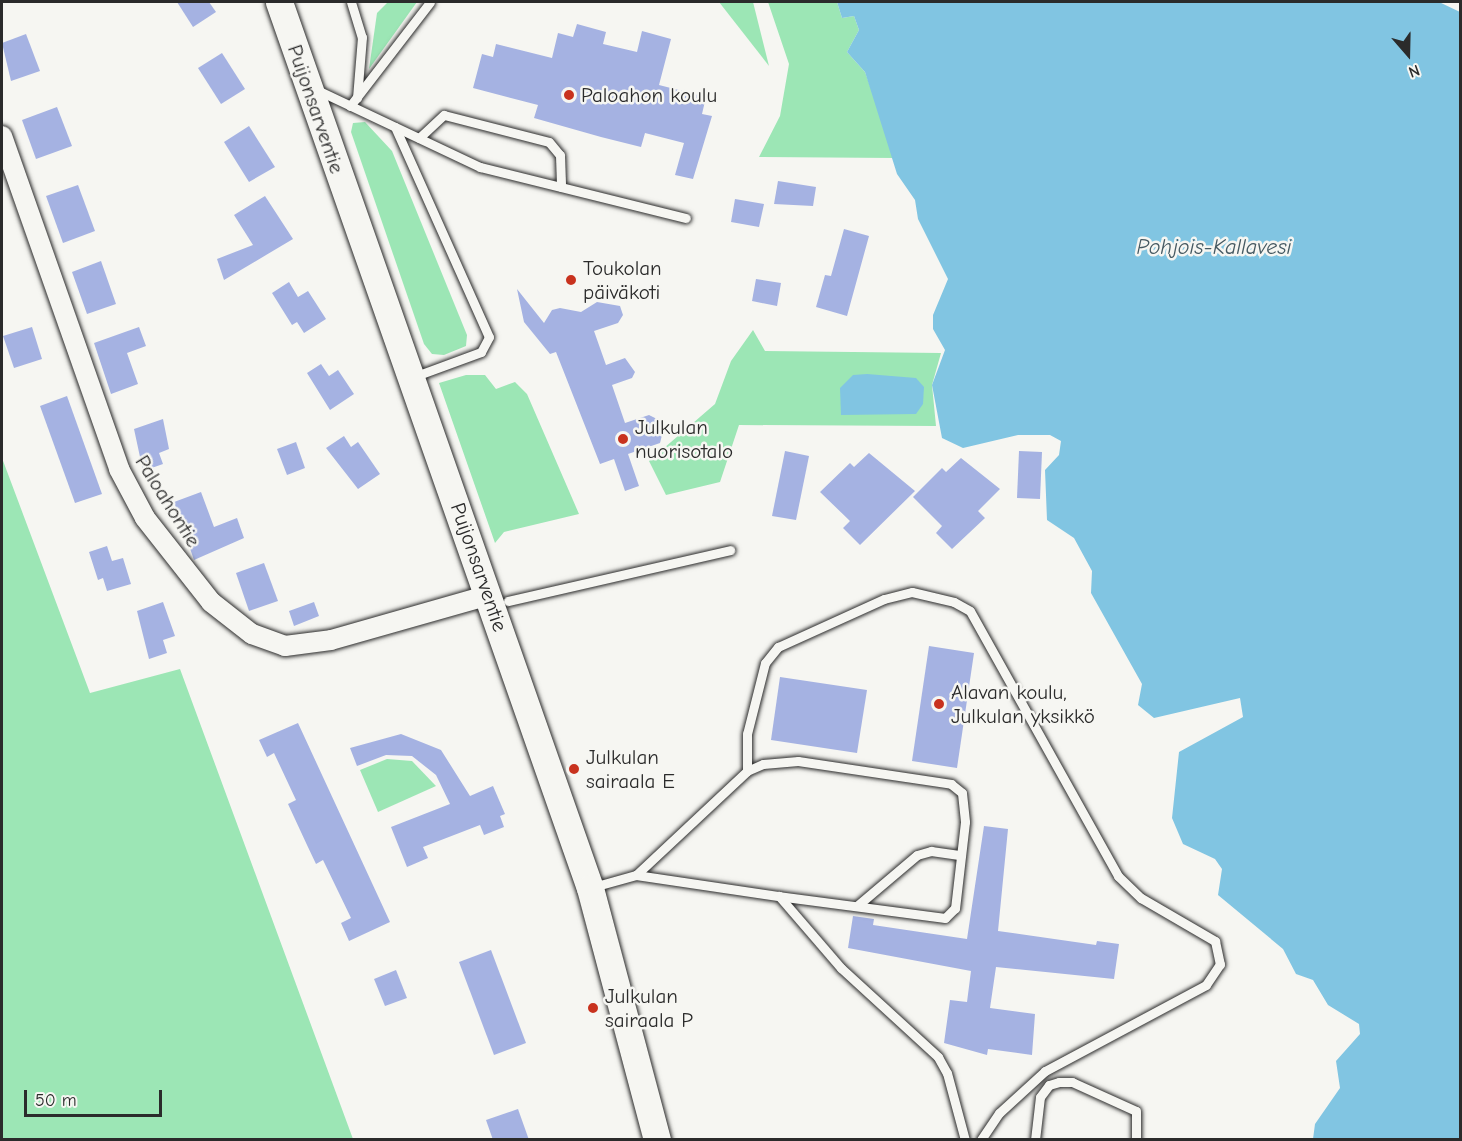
<!DOCTYPE html>
<html>
<head>
<meta charset="utf-8">
<style>
  body { margin:0 }
  #map { position:relative; width:1462px; height:1141px; overflow:hidden; background:#f6f6f2; font-family:"Comic Neue",sans-serif }
  div>[style] { position:absolute }
  .green>* { inset:0; background:#9ce6b5 }
  .water>* { inset:0; background:#81c5e2 }
  .building>* { inset:0; background:#a5b2e2 }
  .roads { filter:drop-shadow(0 0 2px #2b2b2b) drop-shadow(0 0 2px #2b2b2b) }
  .service>* { height:9px; margin:-4.5px; padding:0 4.5px; transform-origin:4.5px; border-radius:4.5px; background:#f6f6f2 }
  .minor>* { height:20px; margin:-10px; padding:0 10px; transform-origin:10px; border-radius:10px; background:#f6f6f2 }
  .secondary>* { height:27px; margin:-13.5px; padding:0 13.5px; transform-origin:13.5px; border-radius:13.5px; background:#f6f6f2 }
  .dots>* { width:16px; height:16px; translate:-50% -50%; box-sizing:border-box; border:3px solid #f6f6f2; border-radius:50% }
  span { translate:-50% -50%; white-space:nowrap; text-align:center; line-height:1.15; -webkit-text-stroke:5px #f6f6f2; paint-order:stroke }
  .poi-label { font-size:21px; color:#2b2b2b }
  .left { translate:0 -50%; text-align:left }
  .street-label { font-size:21px; color:#2b2b2b }
  .water-label { font-size:22px; color:#455962; font-style:italic }
  .frame { position:absolute; inset:0; border:3px solid #2b2b2b; pointer-events:none }
  .north { position:absolute; left:1378px; top:24px; width:60px; height:60px; -webkit-text-stroke:4px #f6f6f2; paint-order:stroke; rotate:160deg; font-size:16px; font-weight:700; line-height:24px; text-align:center; color:#2b2b2b }
  .north::after { content:''; display:block; margin:auto; width:21px; height:27px; background:#2b2b2b; clip-path:polygon(50% 0,100% 100%,50% 72%,0 100%) }
  .scale { position:absolute; left:24px; top:1090px; width:138px; height:27px; box-sizing:border-box; border:3px solid #2b2b2b; border-top:0; padding-left:8px; font-size:18px; line-height:21px; white-space:nowrap; color:#2b2b2b; -webkit-text-stroke:4px #f6f6f2; paint-order:stroke }
</style>
</head>
<body>
<div id="map">
  <div class="green">
    <div style="clip-path:polygon(388px 2px,417px 2px,369px 69px,377px 13px)"></div>
    <div style="clip-path:polygon(719px 2px,753px 2px,769px 66px)"></div>
    <div style="clip-path:polygon(768px 2px,837px 2px,842px 18px,854px 16px,859px 30px,847px 52px,865px 72px,896px 158px,759px 157px,780px 116px,789px 64px)"></div>
    <div style="clip-path:polygon(365px 122px,392px 151px,467px 335px,466px 346px,444px 355px,432px 354px,424px 344px,351px 132px,353px 123px)"></div>
    <div style="clip-path:polygon(753px 330px,765px 351px,941px 353px,932px 385px,936px 426px,739px 425px,720px 482px,666px 495px,649px 461px,715px 404px,731px 361px)"></div>
    <div style="clip-path:polygon(466px 375px,485px 375px,496px 389px,515px 382px,527px 394px,579px 514px,504px 532px,495px 543px,439px 383px)"></div>
    <div style="clip-path:polygon(2px 458px,90px 693px,180px 669px,353px 1139px,2px 1139px)"></div>
    <div style="clip-path:polygon(387px 759px,412px 761px,436px 786px,378px 812px,360px 770px)"></div>
  </div>
  <div class="water">
    <div style="clip-path:polygon(837px 2px,1439px 2px,1460px 12px,1460px 1139px,1313px 1139px,1315px 1124px,1340px 1088px,1336px 1061px,1360px 1034px,1359px 1024px,1328px 1005px,1313px 980px,1296px 974px,1283px 949px,1218px 895px,1222px 869px,1215px 859px,1183px 844px,1172px 818px,1179px 752px,1243px 717px,1240px 698px,1154px 718px,1138px 705px,1142px 684px,1091px 593px,1092px 571px,1074px 538px,1047px 520px,1045px 470px,1059px 455px,1061px 441px,1050px 435px,1018px 435px,963px 448px,942px 438px,932px 385px,945px 350px,933px 329px,933px 315px,948px 279px,918px 219px,915px 200px,897px 174px,865px 72px,847px 52px,859px 30px,854px 16px,842px 18px)"></div>
    <div style="clip-path:polygon(867px 374px,916px 378px,924px 387px,923px 404px,916px 414px,841px 415px,840px 388px,853px 375px)"></div>
  </div>
  <div class="building">
    <div style="clip-path:polygon(177px 2px,209px 2px,216px 12px,193px 27px)"></div>
    <div style="clip-path:polygon(577px 24px,606px 32px,603px 44px,637px 52px,642px 31px,671px 39px,659px 85px,706px 97px,702px 114px,712px 116px,693px 179px,675px 175px,684px 143px,645px 133px,641px 147px,601px 137px,534px 118px,538px 105px,473px 88px,482px 54px,493px 57px,496px 44px,552px 58px,558px 33px,573px 37px)"></div>
    <div style="clip-path:polygon(26px 34px,40px 71px,11px 81px,2px 43px)"></div>
    <div style="clip-path:polygon(222px 53px,245px 89px,221px 104px,198px 68px)"></div>
    <div style="clip-path:polygon(57px 107px,72px 146px,36px 159px,22px 120px)"></div>
    <div style="clip-path:polygon(249px 126px,275px 167px,249px 182px,224px 142px)"></div>
    <div style="clip-path:polygon(778px 181px,816px 187px,813px 206px,774px 204px)"></div>
    <div style="clip-path:polygon(78px 185px,95px 231px,63px 243px,46px 196px)"></div>
    <div style="clip-path:polygon(265px 196px,293px 239px,224px 280px,217px 259px,253px 245px,234px 215px)"></div>
    <div style="clip-path:polygon(735px 199px,764px 204px,759px 227px,731px 222px)"></div>
    <div style="clip-path:polygon(844px 229px,869px 236px,847px 316px,816px 307px,825px 275px,831px 276px)"></div>
    <div style="clip-path:polygon(101px 261px,116px 304px,87px 314px,72px 272px)"></div>
    <div style="clip-path:polygon(756px 279px,781px 283px,777px 306px,752px 301px)"></div>
    <div style="clip-path:polygon(289px 282px,298px 297px,308px 291px,326px 319px,304px 333px,297px 322px,292px 325px,272px 293px)"></div>
    <div style="clip-path:polygon(517px 289px,544px 323px,552px 310px,560px 308px,581px 312px,597px 302px,620px 306px,623px 315px,618px 323px,594px 331px,606px 365px,625px 358px,635px 372px,632px 378px,612px 385px,625px 423px,649px 415px,659px 420px,663px 431px,660px 443px,628px 454px,639px 486px,625px 491px,614px 459px,600px 464px,556px 352px,550px 354px,524px 322px)"></div>
    <div style="clip-path:polygon(32px 327px,42px 359px,14px 368px,3px 336px)"></div>
    <div style="clip-path:polygon(139px 327px,146px 346px,127px 353px,138px 384px,111px 394px,94px 343px)"></div>
    <div style="clip-path:polygon(321px 364px,329px 376px,338px 370px,354px 394px,330px 410px,307px 373px)"></div>
    <div style="clip-path:polygon(67px 396px,102px 494px,75px 503px,40px 406px)"></div>
    <div style="clip-path:polygon(163px 419px,169px 449px,159px 453px,163px 464px,143px 471px,134px 429px)"></div>
    <div style="clip-path:polygon(344px 436px,351px 447px,358px 442px,380px 474px,358px 489px,326px 448px)"></div>
    <div style="clip-path:polygon(296px 442px,305px 468px,287px 475px,277px 449px)"></div>
    <div style="clip-path:polygon(785px 451px,809px 456px,796px 520px,772px 516px)"></div>
    <div style="clip-path:polygon(1019px 451px,1042px 452px,1040px 499px,1017px 498px)"></div>
    <div style="clip-path:polygon(869px 453px,915px 491px,860px 545px,843px 528px,850px 521px,820px 492px,850px 463px,854px 467px)"></div>
    <div style="clip-path:polygon(961px 458px,1000px 489px,978px 511px,985px 518px,952px 549px,936px 533px,942px 526px,913px 497px,942px 468px,946px 472px)"></div>
    <div style="clip-path:polygon(201px 492px,214px 527px,237px 518px,244px 538px,194px 560px,174px 502px)"></div>
    <div style="clip-path:polygon(107px 546px,112px 561px,123px 558px,131px 584px,107px 591px,103px 578px,98px 580px,89px 552px)"></div>
    <div style="clip-path:polygon(264px 563px,278px 601px,249px 611px,236px 573px)"></div>
    <div style="clip-path:polygon(163px 602px,175px 636px,163px 640px,167px 653px,149px 659px,137px 611px)"></div>
    <div style="clip-path:polygon(314px 602px,319px 616px,294px 626px,289px 611px)"></div>
    <div style="clip-path:polygon(929px 646px,974px 653px,957px 768px,912px 761px)"></div>
    <div style="clip-path:polygon(780px 677px,867px 690px,857px 753px,771px 740px)"></div>
    <div style="clip-path:polygon(298px 723px,390px 922px,349px 941px,341px 923px,351px 918px,323px 860px,316px 864px,307px 845px,288px 804px,296px 800px,274px 753px,267px 757px,259px 740px)"></div>
    <div style="clip-path:polygon(401px 734px,441px 750px,470px 796px,493px 786px,505px 814px,500px 816px,504px 827px,484px 835px,480px 825px,423px 847px,428px 858px,407px 867px,391px 827px,450px 804px,436px 775px,412px 756px,386px 755px,357px 766px,350px 748px)"></div>
    <div style="clip-path:polygon(984px 826px,1008px 829px,998px 931px,1096px 945px,1097px 941px,1119px 944px,1114px 979px,996px 967px,990px 1008px,1035px 1014px,1032px 1055px,988px 1049px,987px 1055px,944px 1043px,950px 1000px,967px 1002px,971px 971px,848px 948px,853px 916px,874px 919px,873px 925px,967px 939px)"></div>
    <div style="clip-path:polygon(491px 950px,526px 1043px,494px 1055px,459px 962px)"></div>
    <div style="clip-path:polygon(396px 970px,407px 998px,385px 1006px,374px 979px)"></div>
    <div style="clip-path:polygon(518px 1109px,529px 1140px,493px 1140px,486px 1120px)"></div>
  </div>
  <div class="roads">
    <div class="service">
      <div style="left:351px;top:2px;width:37px;rotate:73deg"></div>
      <div style="left:362px;top:37px;width:61px;rotate:94.7deg"></div>
      <div style="left:315px;top:89px;width:183px;rotate:25.3deg"></div>
      <div style="left:480px;top:167px;width:212px;rotate:13.9deg"></div>
      <div style="left:350px;top:106px;width:131px;rotate:-52.4deg"></div>
      <div style="left:395px;top:127px;width:230px;rotate:65.9deg"></div>
      <div style="left:489px;top:337px;width:17px;rotate:118deg"></div>
      <div style="left:481px;top:352px;width:72px;rotate:159.8deg"></div>
      <div style="left:419px;top:138px;width:34px;rotate:-43deg"></div>
      <div style="left:444px;top:115px;width:108px;rotate:14.4deg"></div>
      <div style="left:549px;top:142px;width:17px;rotate:50deg"></div>
      <div style="left:560px;top:155px;width:32px;rotate:88deg"></div>
      <div style="left:508px;top:601px;width:228px;rotate:-12.9deg"></div>
      <div style="left:747px;top:771px;width:37px;rotate:-90deg"></div>
      <div style="left:747px;top:734px;width:73px;rotate:-75.8deg"></div>
      <div style="left:765px;top:663px;width:21px;rotate:-51deg"></div>
      <div style="left:778px;top:647px;width:116px;rotate:-24.4deg"></div>
      <div style="left:884px;top:599px;width:29px;rotate:-14deg"></div>
      <div style="left:912px;top:592px;width:43px;rotate:13.4deg"></div>
      <div style="left:954px;top:602px;width:18px;rotate:29deg"></div>
      <div style="left:970px;top:611px;width:304px;rotate:60.8deg"></div>
      <div style="left:1118px;top:876px;width:32px;rotate:44deg"></div>
      <div style="left:1141px;top:898px;width:86px;rotate:30.2deg"></div>
      <div style="left:1215px;top:941px;width:24px;rotate:78deg"></div>
      <div style="left:1220px;top:964px;width:25px;rotate:124deg"></div>
      <div style="left:1206px;top:985px;width:183px;rotate:151.9deg"></div>
      <div style="left:1045px;top:1071px;width:62px;rotate:137.6deg"></div>
      <div style="left:999px;top:1113px;width:32px;rotate:124deg"></div>
      <div style="left:636px;top:875px;width:145px;rotate:8.4deg"></div>
      <div style="left:779px;top:896px;width:95px;rotate:49.3deg"></div>
      <div style="left:841px;top:968px;width:132px;rotate:42.5deg"></div>
      <div style="left:938px;top:1057px;width:18px;rotate:61deg"></div>
      <div style="left:947px;top:1073px;width:69px;rotate:75deg"></div>
      <div style="left:593px;top:887px;width:45px;rotate:-15.6deg"></div>
      <div style="left:636px;top:875px;width:152px;rotate:-43.1deg"></div>
      <div style="left:747px;top:771px;width:17px;rotate:-24deg"></div>
      <div style="left:763px;top:764px;width:35px;rotate:-5deg"></div>
      <div style="left:798px;top:761px;width:155px;rotate:8.5deg"></div>
      <div style="left:951px;top:784px;width:14px;rotate:39deg"></div>
      <div style="left:962px;top:793px;width:29px;rotate:84deg"></div>
      <div style="left:965px;top:822px;width:87px;rotate:96.6deg"></div>
      <div style="left:955px;top:908px;width:14px;rotate:135deg"></div>
      <div style="left:945px;top:918px;width:167px;rotate:-172.5deg"></div>
      <div style="left:858px;top:905px;width:77px;rotate:-40.3deg"></div>
      <div style="left:917px;top:855px;width:15px;rotate:-16deg"></div>
      <div style="left:931px;top:851px;width:30px;rotate:8deg"></div>
      <div style="left:1035px;top:1140px;width:43px;rotate:-83.4deg"></div>
      <div style="left:1040px;top:1097px;width:15px;rotate:-53deg"></div>
      <div style="left:1049px;top:1085px;width:10px;rotate:-17deg"></div>
      <div style="left:1059px;top:1082px;width:13px"></div>
      <div style="left:1072px;top:1082px;width:70px;rotate:24.4deg"></div>
      <div style="left:1136px;top:1111px;width:29px;rotate:90deg"></div>
    </div>
    <div class="minor">
      <div style="left:2px;top:136px;width:353px;rotate:70.6deg"></div>
      <div style="left:119px;top:469px;width:55px;rotate:62deg"></div>
      <div style="left:145px;top:518px;width:107px;rotate:51.8deg"></div>
      <div style="left:211px;top:602px;width:52px;rotate:38deg"></div>
      <div style="left:252px;top:634px;width:35px;rotate:20deg"></div>
      <div style="left:285px;top:646px;width:46px;rotate:-7.4deg"></div>
      <div style="left:331px;top:640px;width:164px;rotate:-15.9deg"></div>
    </div>
    <div class="secondary">
      <div style="left:279px;top:2px;width:939px;rotate:70.66deg"></div>
      <div style="left:590px;top:888px;width:261px;rotate:75.1deg"></div>
    </div>
  </div>
  <div class="dots">
    <div style="left:569px;top:95px;background:#c8321e"></div>
    <div style="left:571px;top:280px;background:#c8321e"></div>
    <div style="left:623px;top:439px;background:#c8321e"></div>
    <div style="left:939px;top:704px;background:#c8321e"></div>
    <div style="left:574px;top:769px;background:#c8321e"></div>
    <div style="left:593px;top:1008px;background:#c8321e"></div>
  </div>
  <div class="poi-label">
    <span class="left" style="left:581px;top:95px">Paloahon koulu</span>
    <span class="left" style="left:583px;top:280px">Toukolan<br>päiväkoti</span>
    <span class="left" style="left:635px;top:439px">Julkulan<br>nuorisotalo</span>
    <span class="left" style="left:951px;top:704px">Alavan koulu,<br>Julkulan yksikkö</span>
    <span class="left" style="left:586px;top:769px">Julkulan<br>sairaala E</span>
    <span class="left" style="left:605px;top:1008px">Julkulan<br>sairaala P</span>
  </div>
  <div class="street-label">
    <span style="left:316px;top:109px;rotate:71deg">Puijonsarventie</span>
    <span style="left:168px;top:501px;rotate:58deg">Paloahontie</span>
    <span style="left:479px;top:567px;rotate:71deg">Puijonsarventie</span>
  </div>
  <div class="water-label">
    <span style="left:1214px;top:248px">Pohjois-Kallavesi</span>
  </div>
  <div class="frame"></div>
  <div class="north">N</div>
  <div class="scale">50 m</div>
</div>
</body>
</html>
